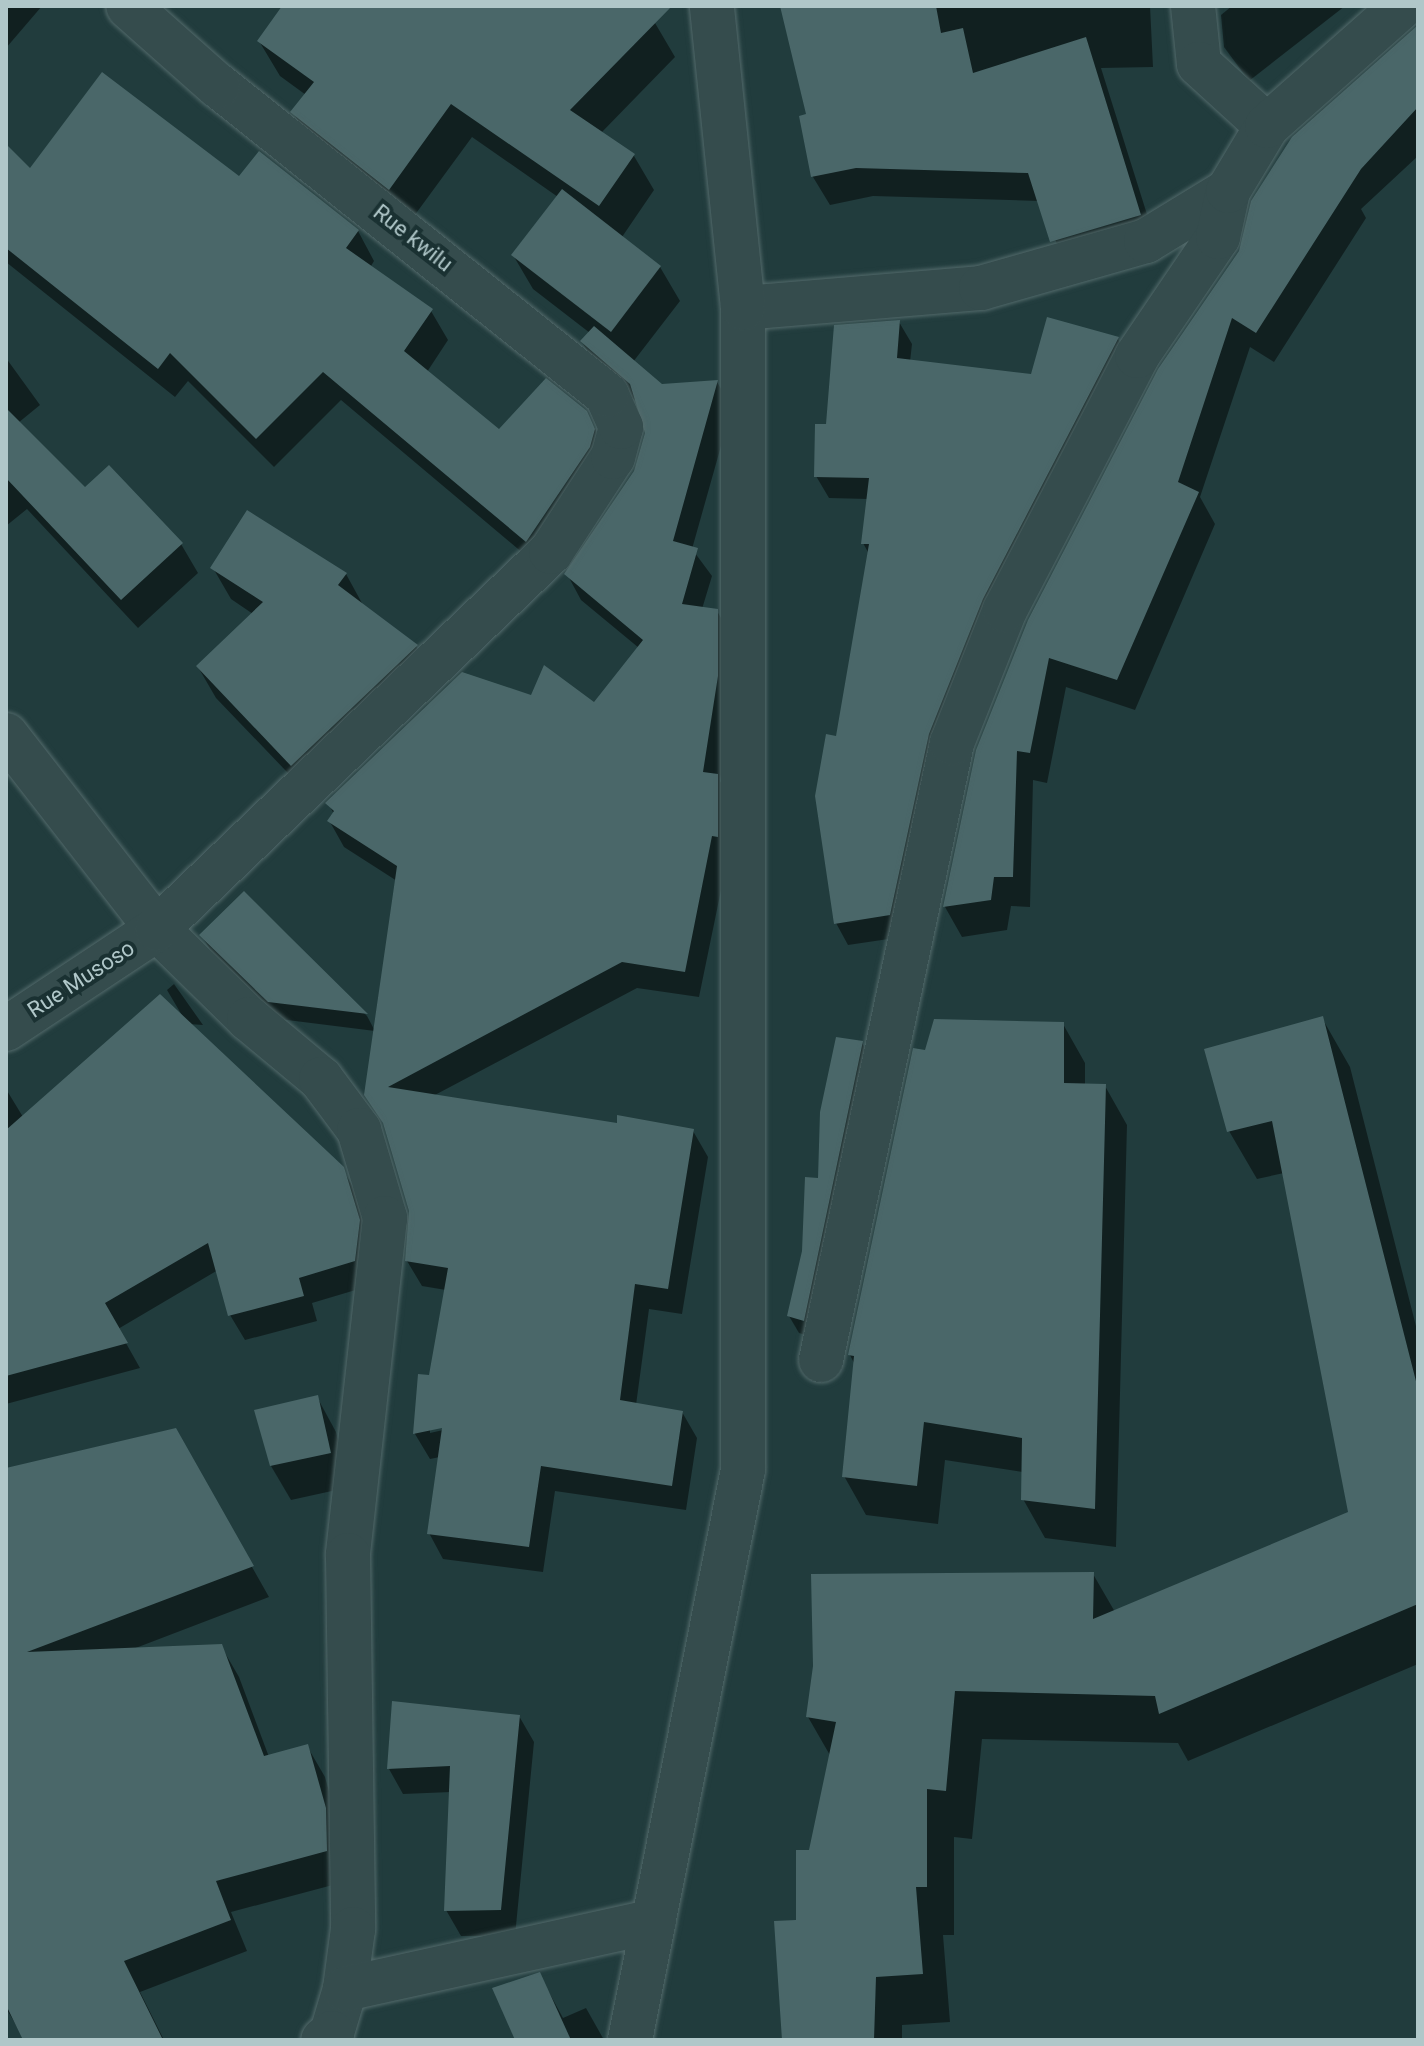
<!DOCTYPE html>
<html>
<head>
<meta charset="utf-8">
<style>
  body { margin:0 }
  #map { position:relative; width:1424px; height:2046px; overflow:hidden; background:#213c3d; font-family:Roboto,sans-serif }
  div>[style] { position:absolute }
  .shadow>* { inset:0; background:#0007 }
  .building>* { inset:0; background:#4a6769 }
  .roads { filter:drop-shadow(0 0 2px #536a6b) drop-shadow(0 0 2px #536a6b) }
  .minor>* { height:44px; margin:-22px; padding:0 22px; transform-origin:22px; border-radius:22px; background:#354c4d }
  span { translate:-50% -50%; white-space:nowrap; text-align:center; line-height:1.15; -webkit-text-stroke:8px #1a3132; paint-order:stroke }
  .street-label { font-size:22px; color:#b0c7c9 }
  .frame { position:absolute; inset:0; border:8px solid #b0c7c9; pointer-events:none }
</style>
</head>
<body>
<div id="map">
  <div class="shadow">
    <div style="clip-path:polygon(6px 6px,42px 6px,6px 48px)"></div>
    <div style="clip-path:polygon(evenodd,284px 6px,630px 6px,655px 23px,675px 57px,601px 133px,634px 156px,654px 190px,622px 237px,660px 267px,680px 301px,633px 362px,662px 386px,717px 382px,732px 407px,692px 549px,712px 576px,702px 609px,717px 611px,732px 637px,732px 703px,720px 781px,732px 802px,727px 861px,699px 997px,637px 988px,433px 1096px,620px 1125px,693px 1131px,708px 1157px,682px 1314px,649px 1309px,636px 1405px,682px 1412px,697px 1438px,686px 1510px,555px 1491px,543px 1572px,443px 1559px,429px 1533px,440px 1457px,430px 1459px,415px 1434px,420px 1376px,431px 1377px,446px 1290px,422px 1286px,407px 1261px,411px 1211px,387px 1129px,366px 1095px,397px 881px,344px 847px,330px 822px,334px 814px,328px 803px,532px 697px,595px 705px,639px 648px,581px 600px,567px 574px,636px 472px,647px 433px,637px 402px,597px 367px,582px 342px,590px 333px,533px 289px,513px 255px,558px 197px,472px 137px,409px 223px,313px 147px,293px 112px,306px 95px,280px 76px,259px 41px,284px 6px,451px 1424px,452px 1428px,430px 1433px,430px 1429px,451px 1424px)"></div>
    <div style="clip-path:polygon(783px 6px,1150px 6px,1153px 67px,1101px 68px,1156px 243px,1068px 270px,1039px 201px,873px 196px,830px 205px,813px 177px,802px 117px,808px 116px)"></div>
    <div style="clip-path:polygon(1232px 6px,1345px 6px,1249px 81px,1224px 47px,1221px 15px)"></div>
    <div style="clip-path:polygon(1418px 28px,1418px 156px,1361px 209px,1366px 218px,1274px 362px,1250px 347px,1200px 497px,1215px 524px,1135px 710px,1066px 687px,1047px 783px,1033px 780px,1030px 907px,1011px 906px,1007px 930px,962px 937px,945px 907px,978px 751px,1030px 621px)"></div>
    <div style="clip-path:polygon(6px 147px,30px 171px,240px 179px,358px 231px,374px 261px,371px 266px,431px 311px,448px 340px,427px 372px,499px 431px,585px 412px,603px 442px,543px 570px,341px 400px,274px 467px,188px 381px,175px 397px,6px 262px)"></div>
    <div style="clip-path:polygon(1049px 319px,1118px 339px,1131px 361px,995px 621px,902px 937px,848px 945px,836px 923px,869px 554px,863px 543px,868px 499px,829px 498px,816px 476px,828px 426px,899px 322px,912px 344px,910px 362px,1033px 376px)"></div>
    <div style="clip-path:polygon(6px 358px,40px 405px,18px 423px,85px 490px,181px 544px,198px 573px,138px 628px,27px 509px,6px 526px)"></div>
    <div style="clip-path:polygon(213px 568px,346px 574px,363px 605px,416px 646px,434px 677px,310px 796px,216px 698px,198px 667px,253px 614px,231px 599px)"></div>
    <div style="clip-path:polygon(244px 894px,367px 1016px,375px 1031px,279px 1019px,212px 953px,202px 936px)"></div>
    <div style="clip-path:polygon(174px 984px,203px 1025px,189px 1024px,342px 1168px,357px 1194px,373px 1247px,369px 1286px,312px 1303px,317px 1321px,245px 1340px,230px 1315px,218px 1270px,118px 1329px,140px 1368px,6px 1404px,6px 1089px,23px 1117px,183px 1017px,167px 990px)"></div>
    <div style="clip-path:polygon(1322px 1018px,1350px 1067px,1418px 1334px,1418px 1664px,1188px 1761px,1178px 1743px,982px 1739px,972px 1839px,954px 1837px,954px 1935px,943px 1935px,950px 2022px,902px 2025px,902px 2040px,783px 2040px,798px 1922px,831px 1757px,808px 1717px,1093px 1574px,1115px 1612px,1350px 1513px,1284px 1173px,1257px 1179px,1229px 1131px)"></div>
    <div style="clip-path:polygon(1063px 1024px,1085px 1063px,1085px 1086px,1105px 1086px,1127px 1125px,1116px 1547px,1045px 1538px,1023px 1499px,1023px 1472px,945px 1460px,938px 1524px,866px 1515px,844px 1476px,855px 1365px,850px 1355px,926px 1052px)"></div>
    <div style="clip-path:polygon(862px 1043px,872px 1060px,813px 1337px,799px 1333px,789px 1316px,820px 1180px)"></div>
    <div style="clip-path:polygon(317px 1397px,336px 1432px,350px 1487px,291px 1500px,271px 1466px)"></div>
    <div style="clip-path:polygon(175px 1431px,269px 1597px,133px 1649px,221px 1646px,239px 1677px,269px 1757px,307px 1746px,325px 1777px,343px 1841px,344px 1882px,231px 1912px,247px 1951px,140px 1992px,164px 2040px,25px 2040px,6px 2008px,6px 1470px)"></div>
    <div style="clip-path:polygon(519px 1716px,534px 1742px,515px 1936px,461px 1936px,446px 1910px,451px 1792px,403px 1794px,389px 1769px)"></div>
    <div style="clip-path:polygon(539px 1974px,563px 2018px,586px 2008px,604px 2040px,517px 2040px)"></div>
  </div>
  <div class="building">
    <div style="clip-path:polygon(282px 6px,672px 6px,570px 110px,635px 154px,599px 206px,451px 104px,389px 190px,290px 112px,314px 82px,257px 41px)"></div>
    <div style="clip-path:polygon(780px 6px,936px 6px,941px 33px,963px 28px,973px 73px,1086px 37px,1141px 215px,1050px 242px,1028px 173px,856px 168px,811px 177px,799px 116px,806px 114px)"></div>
    <div style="clip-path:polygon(1418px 25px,1418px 107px,1361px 169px,1256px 333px,1232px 318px,1178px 482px,1199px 492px,1117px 680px,1049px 658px,1030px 753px,1017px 751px,1013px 877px,994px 877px,991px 900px,943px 907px,976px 750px,1028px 620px,1158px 369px,1239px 251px,1251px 201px,1292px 137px)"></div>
    <div style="clip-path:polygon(102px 72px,239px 176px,259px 151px,359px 230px,346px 248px,433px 309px,404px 351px,499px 429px,546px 378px,587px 411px,595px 429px,590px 447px,526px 542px,323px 372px,256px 439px,170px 353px,158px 369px,6px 248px,6px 144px,30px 168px)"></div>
    <div style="clip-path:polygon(562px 189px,661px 266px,611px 332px,511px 255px)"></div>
    <div style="clip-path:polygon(1047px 317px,1119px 337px,983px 599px,929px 734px,890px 915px,834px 924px,815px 796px,826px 734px,836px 736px,869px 544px,861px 544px,869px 478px,814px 477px,815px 424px,826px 424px,834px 325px,900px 320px,897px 358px,1031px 374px)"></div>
    <div style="clip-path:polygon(594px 326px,662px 384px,718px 380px,673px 541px,698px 548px,682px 604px,718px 609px,718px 676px,703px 772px,718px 774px,718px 837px,712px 836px,685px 972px,622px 962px,388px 1087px,617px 1123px,617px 1115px,694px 1129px,668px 1289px,635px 1284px,620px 1400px,683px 1411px,672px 1486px,541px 1466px,529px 1547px,427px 1534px,442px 1428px,413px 1434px,418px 1374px,429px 1375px,448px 1268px,405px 1261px,409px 1211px,383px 1123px,364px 1095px,397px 866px,327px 821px,334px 811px,325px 803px,462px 672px,531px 695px,544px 665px,594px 702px,643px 640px,564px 574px,634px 471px,645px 433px,630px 384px,580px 341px)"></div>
    <div style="clip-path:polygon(6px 408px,85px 487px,109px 465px,183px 543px,121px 600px,6px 478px)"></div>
    <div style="clip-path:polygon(247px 510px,347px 573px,338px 585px,418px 645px,291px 766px,196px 666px,263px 602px,210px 568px)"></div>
    <div style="clip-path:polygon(244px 891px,289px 936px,368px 1014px,268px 1002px,199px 935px)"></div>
    <div style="clip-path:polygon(160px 994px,344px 1167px,360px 1220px,355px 1261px,299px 1278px,304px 1296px,228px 1316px,208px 1243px,105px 1303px,128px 1343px,6px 1376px,6px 1130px)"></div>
    <div style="clip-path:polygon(1323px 1016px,1418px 1389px,1418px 1604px,1159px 1714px,1155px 1696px,955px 1691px,946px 1791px,927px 1789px,927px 1887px,916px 1887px,923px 1974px,876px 1977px,874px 2040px,782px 2040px,774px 1921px,796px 1920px,796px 1850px,809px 1850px,836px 1722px,806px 1717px,813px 1666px,811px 1574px,1094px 1572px,1093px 1619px,1348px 1512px,1272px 1121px,1227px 1132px,1204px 1049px)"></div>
    <div style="clip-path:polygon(934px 1019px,1064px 1022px,1064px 1083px,1106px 1084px,1095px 1509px,1021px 1500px,1022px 1438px,924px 1422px,917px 1486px,842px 1477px,854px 1356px,848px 1355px,913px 1048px,925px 1050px)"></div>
    <div style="clip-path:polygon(836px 1037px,863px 1041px,804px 1321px,787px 1316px,802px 1251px,805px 1177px,818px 1178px,820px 1112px)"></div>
    <div style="clip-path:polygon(318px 1395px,331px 1453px,270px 1466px,254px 1410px)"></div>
    <div style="clip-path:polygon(176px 1428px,254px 1566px,27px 1652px,222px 1644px,264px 1756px,308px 1744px,326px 1808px,327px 1851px,216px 1881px,231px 1920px,124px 1961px,163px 2040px,23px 2040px,6px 2005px,6px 1468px)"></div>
    <div style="clip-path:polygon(392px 1701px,520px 1715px,501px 1910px,444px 1911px,450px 1766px,387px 1769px)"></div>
    <div style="clip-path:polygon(540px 1972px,571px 2040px,515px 2040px,492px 1988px)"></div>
  </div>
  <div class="roads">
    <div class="minor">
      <div style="left:1193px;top:6px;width:58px;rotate:84.1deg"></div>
      <div style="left:1199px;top:64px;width:92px;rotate:42.4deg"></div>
      <div style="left:743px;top:308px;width:239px;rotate:-4.8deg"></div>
      <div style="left:981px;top:288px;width:172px;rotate:-15.9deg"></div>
      <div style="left:1146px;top:241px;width:96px;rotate:-31.4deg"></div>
      <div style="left:6px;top:735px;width:246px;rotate:52.1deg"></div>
      <div style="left:157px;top:929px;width:129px;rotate:44.4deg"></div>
      <div style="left:249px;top:1019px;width:94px;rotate:39.8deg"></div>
      <div style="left:321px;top:1079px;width:64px;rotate:53.3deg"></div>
      <div style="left:359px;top:1130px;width:92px;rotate:73.5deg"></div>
      <div style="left:385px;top:1218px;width:339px;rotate:96.3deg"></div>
      <div style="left:348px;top:1555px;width:374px;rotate:89.2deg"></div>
      <div style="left:353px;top:1929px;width:61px;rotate:97.6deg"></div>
      <div style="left:345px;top:1989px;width:46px;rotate:106.5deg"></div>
      <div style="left:332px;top:2033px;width:11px;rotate:142deg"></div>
      <div style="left:6px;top:1029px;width:181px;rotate:-33.5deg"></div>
      <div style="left:157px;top:929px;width:545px;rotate:-43.74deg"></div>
      <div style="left:551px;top:552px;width:113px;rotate:-56.9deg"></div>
      <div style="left:613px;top:457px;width:31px;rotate:-75deg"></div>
      <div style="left:621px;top:427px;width:35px;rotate:-114deg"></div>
      <div style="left:607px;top:395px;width:497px;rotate:-141.5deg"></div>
      <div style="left:218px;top:86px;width:120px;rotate:-138.4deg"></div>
      <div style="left:821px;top:1360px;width:631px;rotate:-78.01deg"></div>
      <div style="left:952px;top:743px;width:143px;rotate:-68.3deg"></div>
      <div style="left:1005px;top:610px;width:286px;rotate:-62.5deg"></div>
      <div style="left:1137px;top:356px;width:144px;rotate:-55.8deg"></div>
      <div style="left:1218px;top:237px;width:47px;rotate:-77.7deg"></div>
      <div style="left:1228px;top:191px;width:76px;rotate:-59deg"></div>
      <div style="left:1267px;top:126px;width:181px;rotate:-41.6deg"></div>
      <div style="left:345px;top:1989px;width:316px;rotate:-12.4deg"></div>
      <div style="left:630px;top:2040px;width:581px;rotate:-78.79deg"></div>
      <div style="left:743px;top:1470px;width:1162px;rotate:-90deg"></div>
      <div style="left:743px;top:308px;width:304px;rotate:-95.9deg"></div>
    </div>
  </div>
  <div class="street-label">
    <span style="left:413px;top:238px;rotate:38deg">Rue kwilu</span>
    <span style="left:81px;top:979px;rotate:-33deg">Rue Musoso</span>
  </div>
  <div class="frame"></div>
</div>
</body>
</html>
